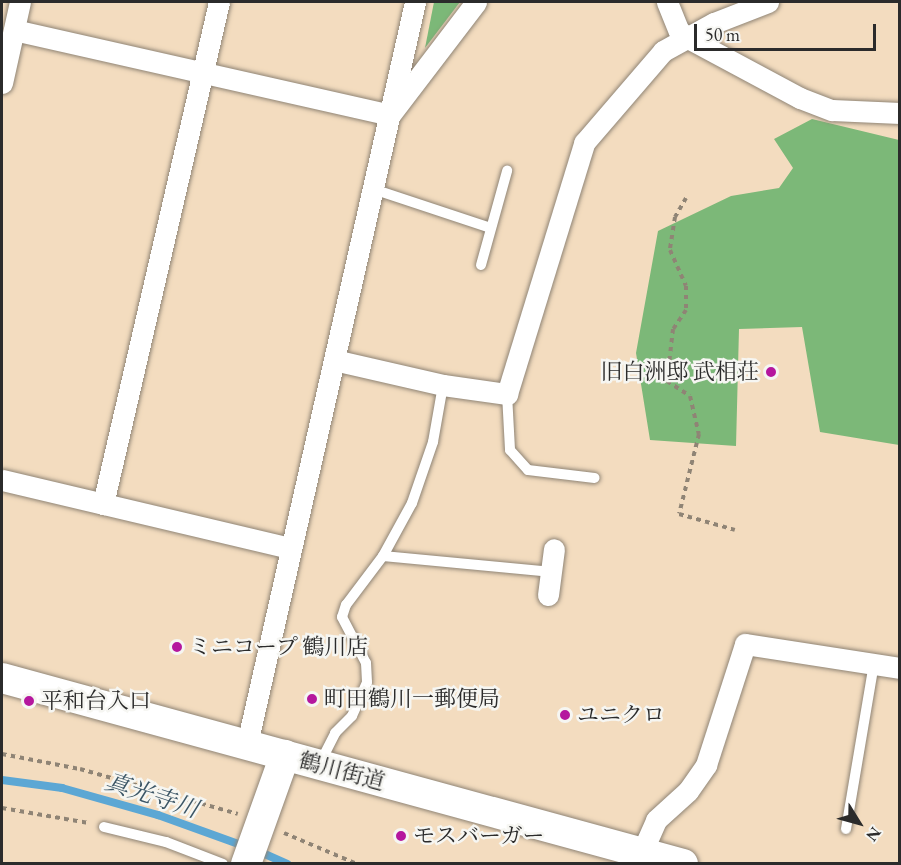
<!DOCTYPE html>
<html>
<head>
<meta charset="utf-8">
<style>
  body { margin:0 }
  #map { position:relative; width:901px; height:865px; overflow:hidden; background:#f3dcbf; font-family:"EB Garamond","Noto Serif JP",serif }
  div>[style] { position:absolute }
  .forest>* { inset:0; background:#7cb878 }
  .stream>* { height:8px; margin:-4px; padding:0 4px; transform-origin:4px; border-radius:4px; background:#5ca7d4 }
  .path>* { height:4px; margin-top:-2px; transform-origin:0; background:repeating-linear-gradient(90deg,#8f8475 0 4.5px,transparent 0 9px) }
  .roads { filter:drop-shadow(0 0 2px #8f8475) drop-shadow(0 0 2px #8f8475) }
  .lane>* { height:10px; margin:-5px; padding:0 5px; transform-origin:5px; border-radius:5px; background:#fff }
  .street>* { height:21px; margin:-10.5px; padding:0 10.5px; transform-origin:10.5px; border-radius:10.5px; background:#fff }
  .secondary>* { height:30px; margin:-15px; padding:0 15px; transform-origin:15px; border-radius:15px; background:#fff }
  .dots>* { width:16px; height:16px; translate:-50% -50%; box-sizing:border-box; border:3px solid #f6f6f2; border-radius:50% }
  span { translate:-50% -50%; white-space:nowrap; text-align:center; line-height:1.15; -webkit-text-stroke:5px #f6f6f2; paint-order:stroke }
  .poi-label { font-size:22px; color:#2b2b2b }
  .right { translate:-100% -50%; text-align:right }
  .left { translate:0 -50%; text-align:left }
  .street-label { font-size:22px; color:#2b2b2b }
  .water-label { font-size:24px; color:#3c5666; font-style:italic }
  .frame { position:absolute; inset:0; border:3px solid #2b2b2b; pointer-events:none }
  .north { position:absolute; left:829px; top:793px; width:60px; height:60px; -webkit-text-stroke:4px #f6f6f2; paint-order:stroke; rotate:127deg; font-size:16px; font-weight:700; line-height:24px; text-align:center; color:#2b2b2b }
  .north::after { content:''; display:block; margin:auto; width:21px; height:27px; background:#2b2b2b; clip-path:polygon(50% 0,100% 100%,50% 72%,0 100%) }
  .scale { position:absolute; left:694px; top:24px; width:182px; height:27px; box-sizing:border-box; border:3px solid #2b2b2b; border-top:0; padding-left:8px; font-size:18px; line-height:21px; white-space:nowrap; color:#2b2b2b; -webkit-text-stroke:4px #f6f6f2; paint-order:stroke }
</style>
</head>
<body>
<div id="map">
  <div class="forest">
    <div style="clip-path:polygon(434px 2px,460px 2px,425px 48px)"></div>
    <div style="clip-path:polygon(812px 119px,899px 140px,899px 445px,820px 432px,802px 327px,739px 329px,736px 446px,650px 440px,636px 353px,658px 231px,731px 196px,779px 188px,793px 168px,774px 139px)"></div>
  </div>
  <div class="stream">
    <div style="left:2px;top:780px;width:61px;rotate:7.6deg"></div>
    <div style="left:62px;top:788px;width:100px;rotate:15.7deg"></div>
    <div style="left:158px;top:815px;width:95px;rotate:19.8deg"></div>
    <div style="left:258px;top:851px;width:32px;rotate:24deg"></div>
  </div>
  <div class="path">
    <div style="left:686px;top:198px;width:22px;rotate:120deg"></div>
    <div style="left:675px;top:217px;width:33px;rotate:99deg"></div>
    <div style="left:670px;top:250px;width:39px;rotate:66deg"></div>
    <div style="left:686px;top:286px;width:24px;rotate:90deg"></div>
    <div style="left:686px;top:310px;width:23px;rotate:124deg"></div>
    <div style="left:673px;top:329px;width:52px;rotate:96.6deg"></div>
    <div style="left:667px;top:381px;width:27px;rotate:33deg"></div>
    <div style="left:690px;top:396px;width:39px;rotate:77deg"></div>
    <div style="left:699px;top:434px;width:82px;rotate:104deg"></div>
    <div style="left:679px;top:514px;width:58px;rotate:15.9deg"></div>
    <div style="left:2px;top:754px;width:79px;rotate:10.9deg"></div>
    <div style="left:80px;top:769px;width:164px;rotate:15.9deg"></div>
    <div style="left:2px;top:808px;width:88px;rotate:9.8deg"></div>
    <div style="left:284px;top:833px;width:79px;rotate:23deg"></div>
  </div>
  <div class="roads">
    <div class="lane">
      <div style="left:373px;top:189px;width:124px;rotate:18.3deg"></div>
      <div style="left:481px;top:265px;width:98px;rotate:-74.5deg"></div>
      <div style="left:507px;top:394px;width:56px;rotate:86.9deg"></div>
      <div style="left:510px;top:450px;width:27px;rotate:48deg"></div>
      <div style="left:528px;top:470px;width:67px;rotate:6.8deg"></div>
      <div style="left:383px;top:556px;width:170px;rotate:5.4deg"></div>
      <div style="left:320px;top:763px;width:34px;rotate:-63deg"></div>
      <div style="left:335px;top:733px;width:24px;rotate:-45deg"></div>
      <div style="left:352px;top:716px;width:37px;rotate:-66deg"></div>
      <div style="left:367px;top:682px;width:19px;rotate:-93deg"></div>
      <div style="left:366px;top:663px;width:52px;rotate:-117.6deg"></div>
      <div style="left:342px;top:617px;width:13px;rotate:-72deg"></div>
      <div style="left:346px;top:605px;width:61px;rotate:-52.9deg"></div>
      <div style="left:383px;top:556px;width:60px;rotate:-61.3deg"></div>
      <div style="left:412px;top:503px;width:65px;rotate:-71deg"></div>
      <div style="left:433px;top:442px;width:58px;rotate:-80deg"></div>
      <div style="left:104px;top:827px;width:64px;rotate:13.6deg"></div>
      <div style="left:166px;top:842px;width:61px;rotate:21.1deg"></div>
      <div style="left:846px;top:829px;width:168px;rotate:-80.4deg"></div>
    </div>
    <div class="street">
      <div style="left:667px;top:2px;width:31px;rotate:68deg"></div>
      <div style="left:679px;top:31px;width:11px;rotate:38deg"></div>
      <div style="left:688px;top:38px;width:127px;rotate:28.2deg"></div>
      <div style="left:800px;top:98px;width:34px;rotate:21deg"></div>
      <div style="left:832px;top:110px;width:68px;rotate:2.5deg"></div>
      <div style="left:14px;top:30px;width:385px;rotate:12.7deg"></div>
      <div style="left:390px;top:115px;width:142px;rotate:-52.7deg"></div>
      <div style="left:2px;top:83px;width:83px;rotate:-77.5deg"></div>
      <div style="left:334px;top:360px;width:112px;rotate:12.9deg"></div>
      <div style="left:443px;top:385px;width:65px;rotate:8deg"></div>
      <div style="left:507px;top:394px;width:263px;rotate:-72.9deg"></div>
      <div style="left:584px;top:143px;width:121px;rotate:-49.3deg"></div>
      <div style="left:663px;top:51px;width:58px;rotate:-28.8deg"></div>
      <div style="left:714px;top:23px;width:58px;rotate:-21.3deg"></div>
      <div style="left:2px;top:480px;width:295px;rotate:13.3deg"></div>
      <div style="left:103px;top:504px;width:515px;rotate:-76.99deg"></div>
      <div style="left:548px;top:595px;width:46px;rotate:-82.6deg"></div>
      <div style="left:247px;top:744px;width:761px;rotate:-77.24deg"></div>
      <div style="left:642px;top:852px;width:35px;rotate:-66deg"></div>
      <div style="left:656px;top:820px;width:43px;rotate:-42.2deg"></div>
      <div style="left:688px;top:791px;width:32px;rotate:-55deg"></div>
      <div style="left:706px;top:765px;width:127px;rotate:-72.1deg"></div>
      <div style="left:745px;top:644px;width:157px;rotate:8.8deg"></div>
    </div>
    <div class="secondary">
      <div style="left:2px;top:678px;width:706px;rotate:15.28deg"></div>
      <div style="left:246px;top:864px;width:116px;rotate:-70.3deg"></div>
    </div>
  </div>
  <div class="dots">
    <div style="left:771px;top:372px;background:#b5179e"></div>
    <div style="left:177px;top:647px;background:#b5179e"></div>
    <div style="left:312px;top:699px;background:#b5179e"></div>
    <div style="left:29px;top:701px;background:#b5179e"></div>
    <div style="left:565px;top:715px;background:#b5179e"></div>
    <div style="left:401px;top:836px;background:#b5179e"></div>
  </div>
  <div class="poi-label">
    <span class="right" style="left:759px;top:372px">旧白洲邸 武相荘</span>
    <span class="left" style="left:189px;top:647px">ミニコープ 鶴川店</span>
    <span class="left" style="left:324px;top:699px">町田鶴川一郵便局</span>
    <span class="left" style="left:41px;top:701px">平和台入口</span>
    <span class="left" style="left:577px;top:715px">ユニクロ</span>
    <span class="left" style="left:413px;top:836px">モスバーガー</span>
  </div>
  <div class="street-label">
    <span style="left:342px;top:771px;rotate:15deg">鶴川街道</span>
  </div>
  <div class="water-label">
    <span style="left:152px;top:795px;rotate:18deg">真光寺川</span>
  </div>
  <div class="frame"></div>
  <div class="north">N</div>
  <div class="scale">50 m</div>
</div>
</body>
</html>
